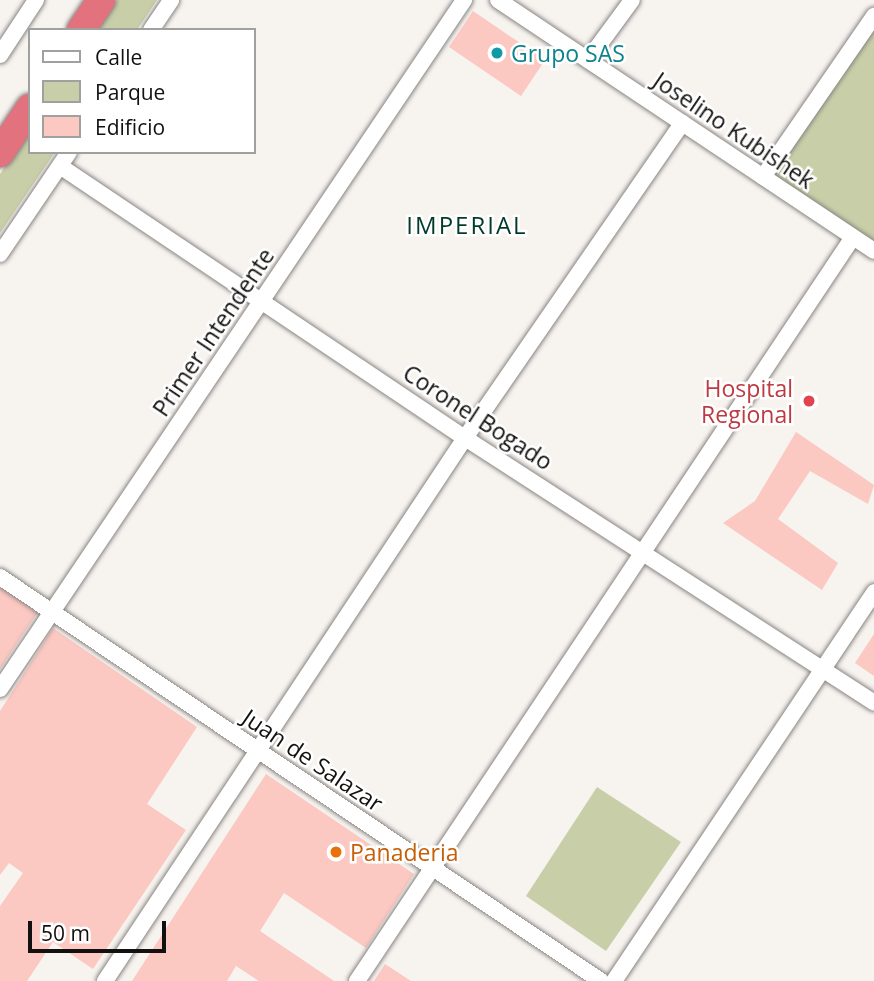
<!DOCTYPE html>
<html>
<head>
<meta charset="utf-8">
<style>
  body { margin:0 }
  #map { position:relative; width:874px; height:981px; overflow:hidden; background:#f7f3ef; font-family:"Open Sans",sans-serif }
  div>[style] { position:absolute }
  .green>* { inset:0; background:#c8cfa8 }
  .building>* { inset:0; background:#fbc8c2 }
  .roads { filter:drop-shadow(0 0 2px #898582) drop-shadow(0 0 2px #898582) }
  .street>* { height:16px; margin:-8px; padding:0 8px; transform-origin:8px; border-radius:8px; background:#fff }
  .highway>* { height:28px; margin:-14px; padding:0 14px; transform-origin:14px; border-radius:14px; background:#e3727f }
  .dots>* { width:19px; height:19px; translate:-50% -50%; box-sizing:border-box; border:4px solid #fff; border-radius:50% }
  span { translate:-50% -50%; white-space:nowrap; text-align:center; line-height:1.15; -webkit-text-stroke:5px #fff; paint-order:stroke }
  .culture-label { font-size:23px; color:#0d838f }
  .left { translate:0 -50%; text-align:left }
  .street-label { font-size:23px; color:#121110 }
  .health-label { font-size:23px; color:#be3a42 }
  .right { translate:-100% -50%; text-align:right }
  .food-label { font-size:23px; color:#c56008 }
  .neighbourhood-label { font-size:24px; color:#01392b; letter-spacing:2px }
  .legend { position:absolute; left:28px; top:28px; width:228px; height:126px; box-sizing:border-box; background:#fff; border:2px solid #a0a09f; margin:0; padding:9px 12px; list-style:none; font-size:21px; color:#121110 }
  .legend li { display:flex; align-items:center; gap:14px; height:35px }
  .legend b { width:35px; border:2px solid #a0a09f }
  .scale { position:absolute; left:28px; top:921px; width:138px; height:32px; box-sizing:border-box; border:4px solid #121110; border-top:0; padding-left:9px; font-size:21px; line-height:24px; white-space:nowrap; color:#121110; -webkit-text-stroke:5px #fff; paint-order:stroke }
</style>
</head>
<body>
<div id="map">
  <div class="green">
    <div style="clip-path:polygon(117px 0,157px 0,137px 30px,97px 30px)"></div>
    <div style="clip-path:polygon(874px 16px,874px 251px,763px 177px)"></div>
    <div style="clip-path:polygon(30px 130px,30px 152px,55px 152px,0 233px,0 174px)"></div>
    <div style="clip-path:polygon(597px 787px,681px 842px,606px 951px,526px 896px)"></div>
  </div>
  <div class="building">
    <div style="clip-path:polygon(473px 11px,545px 60px,521px 96px,449px 47px)"></div>
    <div style="clip-path:polygon(796px 432px,874px 485px,868px 504px,810px 471px,778px 519px,838px 563px,822px 590px,723px 523px,755px 501px)"></div>
    <div style="clip-path:polygon(0 582px,40px 609px,0 669px)"></div>
    <div style="clip-path:polygon(53px 628px,197px 727px,147px 804px,186px 830px,93px 969px,53px 942px,27px 981px,0 981px,0 906px,23px 873px,9px 863px,0 875px,0 711px)"></div>
    <div style="clip-path:polygon(874px 634px,874px 676px,855px 663px)"></div>
    <div style="clip-path:polygon(266px 774px,414px 874px,366px 948px,284px 893px,260px 931px,334px 981px,259px 981px,236px 966px,227px 981px,132px 981px)"></div>
    <div style="clip-path:polygon(385px 964px,411px 981px,374px 981px)"></div>
  </div>
  <div class="roads">
    <div class="street">
      <div style="left:498px;top:0;width:452px;rotate:33.7deg"></div>
      <div style="left:151px;top:30px;width:36px;rotate:-56deg"></div>
      <div style="left:0;top:55px;width:66px;rotate:-56.8deg"></div>
      <div style="left:588px;top:60px;width:74px;rotate:-53.7deg"></div>
      <div style="left:60px;top:166px;width:488px;rotate:33.9deg"></div>
      <div style="left:465px;top:438px;width:487px;rotate:32.9deg"></div>
      <div style="left:763px;top:177px;width:196px;rotate:-55.4deg"></div>
      <div style="left:0;top:254px;width:123px;rotate:-55.9deg"></div>
      <div style="left:0;top:577px;width:724px;rotate:33.91deg"></div>
      <div style="left:0;top:689px;width:831px;rotate:-56.04deg"></div>
      <div style="left:105px;top:981px;width:651px;rotate:-56.46deg"></div>
      <div style="left:465px;top:438px;width:383px;rotate:-55.4deg"></div>
      <div style="left:357px;top:981px;width:894px;rotate:-56.31deg"></div>
      <div style="left:614px;top:981px;width:468px;rotate:-56.2deg"></div>
    </div>
    <div class="highway">
      <div style="left:81px;top:30px;width:36px;rotate:-56deg"></div>
      <div style="left:0;top:153px;width:54px;rotate:-56.3deg"></div>
    </div>
  </div>
  <div class="dots">
    <div style="left:497px;top:53px;background:#0f9aa8"></div>
    <div style="left:809px;top:401px;background:#e0444e"></div>
    <div style="left:336px;top:852px;background:#e8710a"></div>
  </div>
  <div class="culture-label">
    <span class="left" style="left:511px;top:53px">Grupo SAS</span>
  </div>
  <div class="street-label">
    <span style="left:734px;top:130px;rotate:34deg">Joselino Kubishek</span>
    <span style="left:213px;top:332px;rotate:-56deg">Primer Intendente</span>
    <span style="left:478px;top:417px;rotate:33deg">Coronel Bogado</span>
    <span style="left:313px;top:760px;rotate:34deg">Juan de Salazar</span>
  </div>
  <div class="health-label">
    <span class="right" style="left:793px;top:401px">Hospital<br>Regional</span>
  </div>
  <div class="food-label">
    <span class="left" style="left:350px;top:852px">Panaderia</span>
  </div>
  <div class="neighbourhood-label">
    <span style="left:467px;top:225px">IMPERIAL</span>
  </div>
  <ul class="legend">
  <li><b style="height:9px;background:#fff"></b>Calle</li>
  <li><b style="height:19px;background:#c8cfa8"></b>Parque</li>
  <li><b style="height:19px;background:#fbc8c2"></b>Edificio</li>
  </ul>
  <div class="scale">50 m</div>
</div>
</body>
</html>
